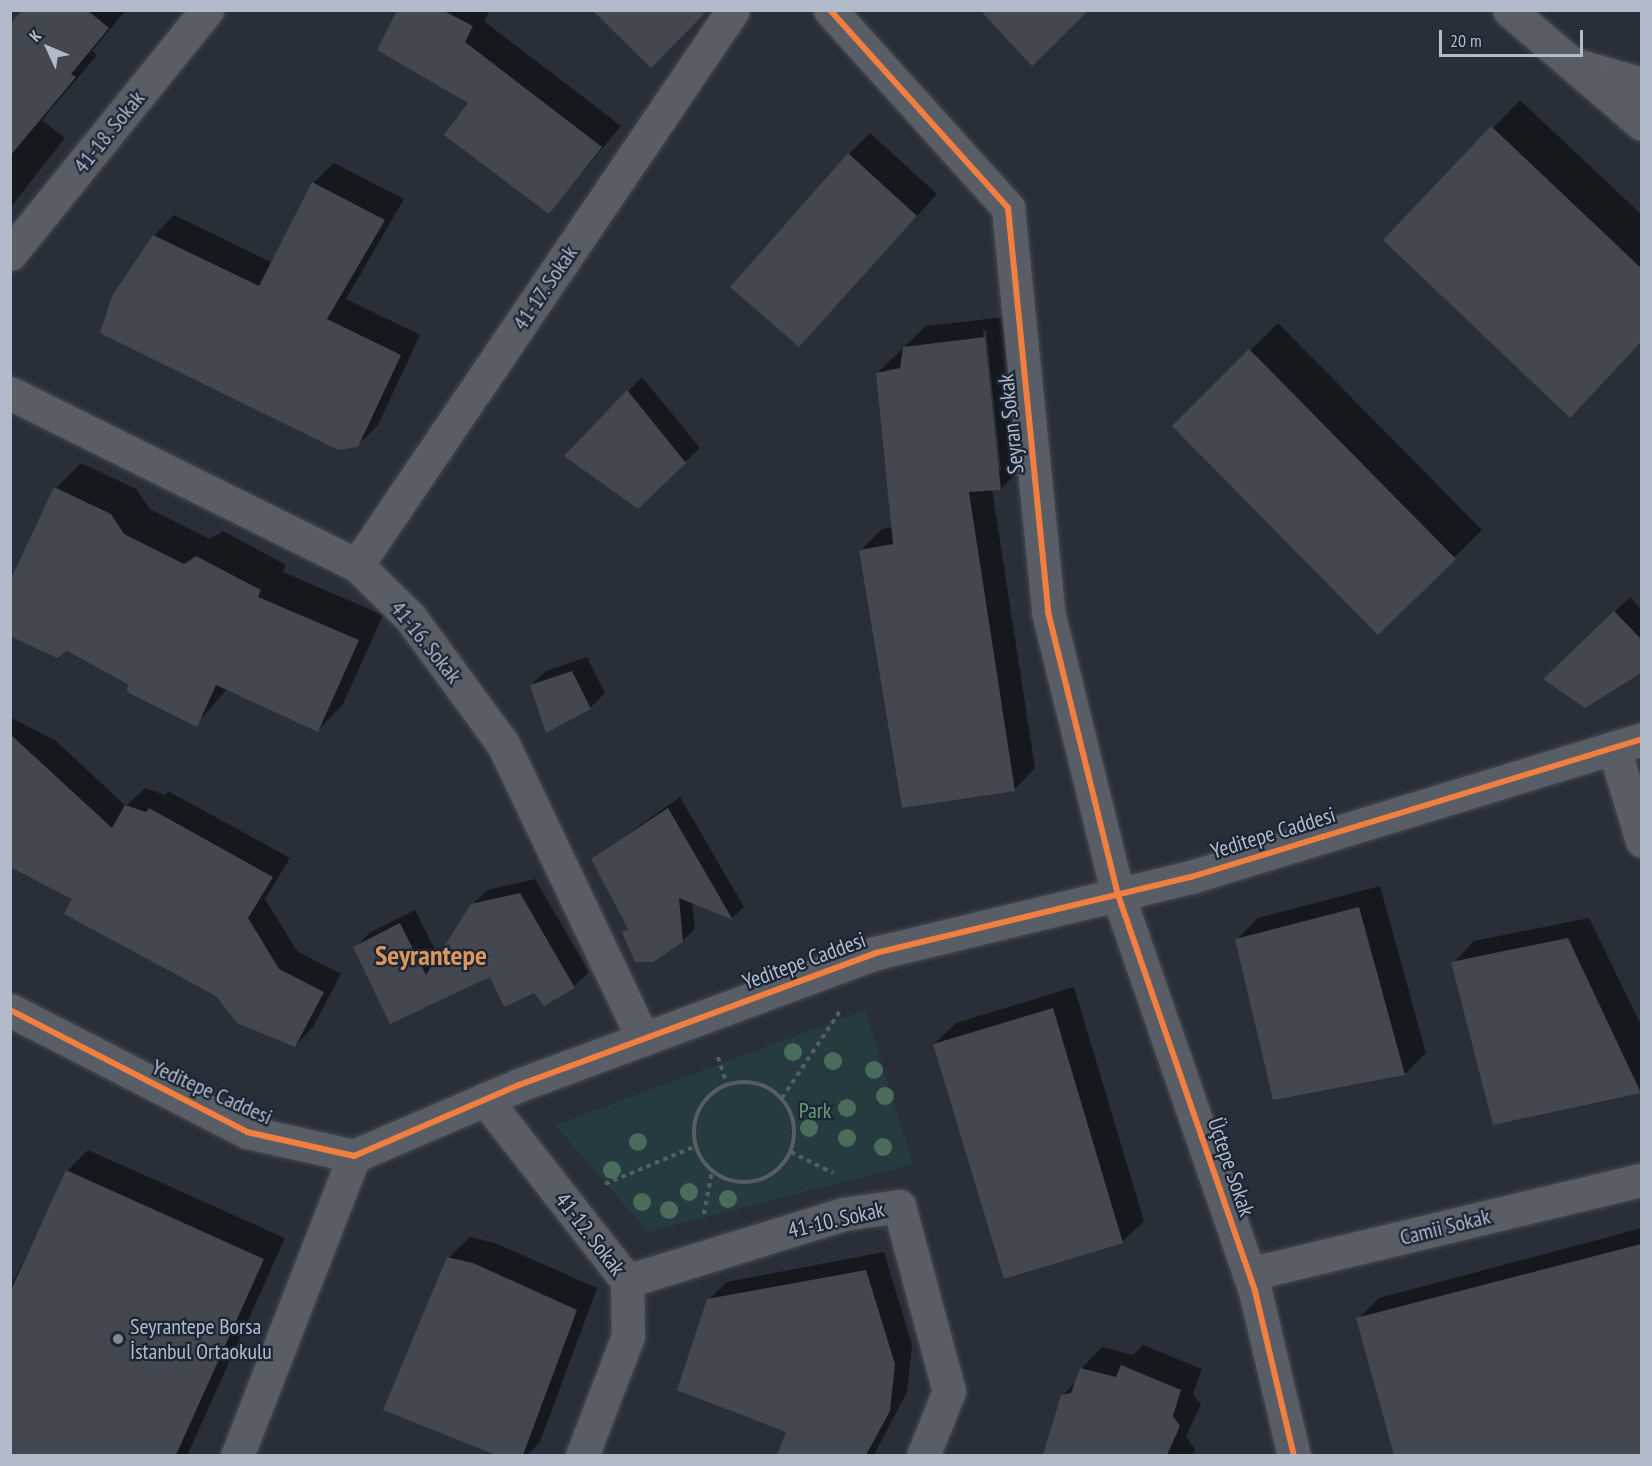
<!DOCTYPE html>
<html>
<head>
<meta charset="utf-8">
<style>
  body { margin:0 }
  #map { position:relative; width:1652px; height:1466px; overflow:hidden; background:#292f39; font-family:"PT Sans Narrow",sans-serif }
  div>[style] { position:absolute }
  .green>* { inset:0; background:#253b40 }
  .shadow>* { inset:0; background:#0007 }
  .building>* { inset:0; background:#424750 }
  .path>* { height:4px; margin-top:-2px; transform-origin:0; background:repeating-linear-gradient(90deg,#565d64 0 4.5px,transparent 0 9px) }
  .path>.ring { margin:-2px; padding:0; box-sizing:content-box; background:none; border:4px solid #565d64; border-radius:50% }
  .roads { filter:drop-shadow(0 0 2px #454a51) drop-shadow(0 0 2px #454a51) }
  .street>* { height:33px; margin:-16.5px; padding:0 16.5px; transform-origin:16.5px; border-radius:16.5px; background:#595e66 }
  .secondary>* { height:33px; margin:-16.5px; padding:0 16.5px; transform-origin:16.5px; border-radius:16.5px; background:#585c64 }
  .cycleway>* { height:6px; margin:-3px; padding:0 3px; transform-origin:3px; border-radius:3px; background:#f27e40 }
  .trees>* { width:18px; height:18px; margin:-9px; border-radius:50%; background:#4b6c5a }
  .dots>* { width:16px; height:16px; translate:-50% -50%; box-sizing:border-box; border:3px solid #1b2534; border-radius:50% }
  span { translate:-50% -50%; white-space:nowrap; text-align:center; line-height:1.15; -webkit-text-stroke:4.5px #1b2534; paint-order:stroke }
  .street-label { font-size:22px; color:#b2bbca }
  .park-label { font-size:22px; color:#679d75 }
  .poi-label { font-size:22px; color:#b2bbca }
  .left { translate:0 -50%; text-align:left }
  .district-label { font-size:28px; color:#dd965a; font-weight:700 }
  .frame { position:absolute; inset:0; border:12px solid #b2bbca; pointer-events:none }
  .north { position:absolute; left:18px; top:18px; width:60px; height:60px; -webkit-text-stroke:4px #1b2534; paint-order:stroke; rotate:314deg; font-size:16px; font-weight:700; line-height:24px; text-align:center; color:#b2bbca }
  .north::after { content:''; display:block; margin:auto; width:21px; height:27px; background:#b2bbca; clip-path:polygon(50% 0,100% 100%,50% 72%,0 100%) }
  .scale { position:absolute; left:1439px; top:30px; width:144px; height:27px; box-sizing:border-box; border:3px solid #b2bbca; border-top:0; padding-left:8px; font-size:18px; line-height:21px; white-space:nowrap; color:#b2bbca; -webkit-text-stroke:4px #1b2534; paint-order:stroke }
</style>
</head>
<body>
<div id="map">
  <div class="green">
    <div style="clip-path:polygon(865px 1010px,913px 1164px,648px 1232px,555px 1125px)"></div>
  </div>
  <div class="shadow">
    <div style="clip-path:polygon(24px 10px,126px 10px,92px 51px,97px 55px,42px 120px,65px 138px,10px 208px,10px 37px)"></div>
    <div style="clip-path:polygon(399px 10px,490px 10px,484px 21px,621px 126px,549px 212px)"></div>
    <div style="clip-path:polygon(1520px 100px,1642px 215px,1642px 341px,1597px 388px,1386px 240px)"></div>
    <div style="clip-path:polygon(870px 133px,937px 194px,820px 323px,849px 154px)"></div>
    <div style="clip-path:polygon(334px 163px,404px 199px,346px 299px,420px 335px,378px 425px,357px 446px,154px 236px,174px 215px,273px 263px,313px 183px)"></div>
    <div style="clip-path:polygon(evenodd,1006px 317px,1022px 467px,1001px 489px,992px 489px,1035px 768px,1014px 790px,861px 550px,882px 529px,893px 527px,877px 373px,926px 326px,1006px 317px,983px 330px,986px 330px,1001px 471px,998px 471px,983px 330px)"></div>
    <div style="clip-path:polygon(1278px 323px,1482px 530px,1378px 633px,1174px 426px)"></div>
    <div style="clip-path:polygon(642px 377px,700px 448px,685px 462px,566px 455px)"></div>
    <div style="clip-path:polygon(81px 463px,136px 489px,150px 509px,210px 539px,223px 531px,286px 565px,283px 572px,383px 615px,343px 704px,318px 730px,227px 689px,196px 725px,130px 683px,56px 488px)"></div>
    <div style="clip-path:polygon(1630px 597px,1642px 610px,1642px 672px,1585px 706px,1559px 664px)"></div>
    <div style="clip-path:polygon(587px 657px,605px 693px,590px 708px,531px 685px,546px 671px)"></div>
    <div style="clip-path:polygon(10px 717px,56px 741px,126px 806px,145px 788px,165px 795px,168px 791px,290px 858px,265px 899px,297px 951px,341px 974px,313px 1027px,295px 1046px,74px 898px,10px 865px)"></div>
    <div style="clip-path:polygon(680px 797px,744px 907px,732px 918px,692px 902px,695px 929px,682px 941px,624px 932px,629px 927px,593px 859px)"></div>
    <div style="clip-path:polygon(535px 879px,589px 972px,574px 986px,545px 1004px,534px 992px,491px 975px,391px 1022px,355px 948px,369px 933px,415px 910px,439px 958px,472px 905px,487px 890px)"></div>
    <div style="clip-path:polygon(1380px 886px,1426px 1053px,1405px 1074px,1237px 939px,1258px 918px)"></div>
    <div style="clip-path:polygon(1589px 918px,1642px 1027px,1642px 1091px,1494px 1123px,1453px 963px,1474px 941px)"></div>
    <div style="clip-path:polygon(1074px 987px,1144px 1221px,1122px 1242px,934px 1044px,956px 1023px)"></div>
    <div style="clip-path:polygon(88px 1150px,285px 1238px,187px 1456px,10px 1456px,10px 1289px,67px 1171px)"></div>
    <div style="clip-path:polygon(1642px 1228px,1642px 1349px,1536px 1378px,1642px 1387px,1642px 1456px,1601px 1456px,1601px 1445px,1565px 1456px,1396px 1456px,1358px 1319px,1379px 1298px)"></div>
    <div style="clip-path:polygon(470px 1237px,495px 1243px,597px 1288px,540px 1442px,527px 1456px,500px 1456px,385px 1409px,448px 1258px)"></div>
    <div style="clip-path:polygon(884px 1252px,912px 1345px,907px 1392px,875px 1453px,882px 1456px,779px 1456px,787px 1431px,708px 1300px,727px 1282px)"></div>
    <div style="clip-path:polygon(1143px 1345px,1202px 1369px,1193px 1394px,1201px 1404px,1186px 1437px,1195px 1449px,1192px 1456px,1045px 1456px,1062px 1396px,1076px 1382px,1081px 1369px,1102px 1347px,1133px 1355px)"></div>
  </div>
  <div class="building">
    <div style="clip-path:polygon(22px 10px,87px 10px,109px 28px,71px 74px,76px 77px,10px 156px,10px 25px)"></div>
    <div style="clip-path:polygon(397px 10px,442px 10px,473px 26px,465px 42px,602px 147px,549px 214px,444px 135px,468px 103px,377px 50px)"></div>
    <div style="clip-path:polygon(592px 10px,708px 10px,651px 68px)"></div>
    <div style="clip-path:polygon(980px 10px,1089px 10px,1032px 66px)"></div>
    <div style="clip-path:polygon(1491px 126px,1641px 268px,1641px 342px,1570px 418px,1383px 240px)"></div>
    <div style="clip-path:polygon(848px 153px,917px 216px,799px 347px,730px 287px)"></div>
    <div style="clip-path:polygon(312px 182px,385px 220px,327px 319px,401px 355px,358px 447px,338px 450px,100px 333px,112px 296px,153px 235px,259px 286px)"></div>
    <div style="clip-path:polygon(985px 337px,1001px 490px,969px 492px,1015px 791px,902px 808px,859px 550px,893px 544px,876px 373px,900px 368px,903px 347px)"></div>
    <div style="clip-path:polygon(1249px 349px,1456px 559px,1378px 635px,1172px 426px)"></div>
    <div style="clip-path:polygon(627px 390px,686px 463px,638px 509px,564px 456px)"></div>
    <div style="clip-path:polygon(54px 487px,111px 514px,124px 534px,184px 564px,196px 556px,261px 590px,258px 597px,359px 640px,318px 732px,216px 685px,197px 727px,127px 692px,128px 684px,67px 651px,57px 658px,10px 636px,10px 581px)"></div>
    <div style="clip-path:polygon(1614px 611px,1641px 639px,1641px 673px,1585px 708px,1543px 679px)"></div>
    <div style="clip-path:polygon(572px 671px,591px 709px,546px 733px,530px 685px)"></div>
    <div style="clip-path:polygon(10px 734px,112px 828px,125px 805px,146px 812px,149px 808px,273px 877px,248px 918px,279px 969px,324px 992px,295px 1047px,237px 1023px,216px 996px,64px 914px,72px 899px,10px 867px)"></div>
    <div style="clip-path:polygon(668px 808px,733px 920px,679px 898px,683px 942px,653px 962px,635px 962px,622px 932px,628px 929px,591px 859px)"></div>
    <div style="clip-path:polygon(520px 893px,575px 988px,544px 1006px,534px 993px,504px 1007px,490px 977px,390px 1024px,353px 947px,400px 923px,426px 975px,471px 904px)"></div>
    <div style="clip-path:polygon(1359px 907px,1405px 1075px,1273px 1100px,1235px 939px)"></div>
    <div style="clip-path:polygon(1568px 938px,1641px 1093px,1493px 1125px,1451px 962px)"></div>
    <div style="clip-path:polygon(1053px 1008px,1123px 1243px,1004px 1279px,933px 1044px)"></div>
    <div style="clip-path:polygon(66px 1170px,264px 1259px,176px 1455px,10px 1455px,10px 1292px)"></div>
    <div style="clip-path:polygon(1641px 1244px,1641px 1455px,1394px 1455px,1356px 1318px)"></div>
    <div style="clip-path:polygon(447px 1257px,473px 1263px,577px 1310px,523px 1455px,496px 1455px,383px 1410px)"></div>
    <div style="clip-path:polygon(866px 1270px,895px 1364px,890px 1411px,866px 1455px,777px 1455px,786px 1432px,677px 1390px,707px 1299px)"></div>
    <div style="clip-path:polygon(1121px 1365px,1181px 1390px,1173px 1416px,1180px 1426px,1167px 1455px,1043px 1455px,1061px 1395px,1071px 1393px,1080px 1368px,1116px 1377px)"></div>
  </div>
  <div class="path">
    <div style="left:718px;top:1057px;width:29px;rotate:72deg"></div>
    <div class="ring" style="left:694px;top:1082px;width:96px;height:96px"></div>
    <div style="left:782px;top:1098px;width:105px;rotate:-56.3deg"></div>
    <div style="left:791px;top:1152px;width:47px;rotate:26.6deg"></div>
    <div style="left:605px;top:1184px;width:99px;rotate:-22.7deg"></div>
    <div style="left:704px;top:1214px;width:44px;rotate:-79.5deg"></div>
  </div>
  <div class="roads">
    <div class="street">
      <div style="left:830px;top:10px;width:266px;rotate:48deg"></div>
      <div style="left:1008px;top:208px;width:406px;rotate:84.3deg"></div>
      <div style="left:1048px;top:612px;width:292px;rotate:76.1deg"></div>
      <div style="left:1118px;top:895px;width:419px;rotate:70.9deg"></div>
      <div style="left:1255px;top:1291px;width:170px;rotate:76.7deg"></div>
      <div style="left:1573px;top:64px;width:72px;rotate:16.2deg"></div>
      <div style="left:10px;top:254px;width:314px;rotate:-51.1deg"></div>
      <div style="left:10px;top:393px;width:387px;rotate:26.4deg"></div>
      <div style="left:357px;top:565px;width:74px;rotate:44.5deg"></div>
      <div style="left:410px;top:617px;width:157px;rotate:53.8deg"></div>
      <div style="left:503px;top:744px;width:327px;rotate:64.6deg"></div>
      <div style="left:357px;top:565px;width:670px;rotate:-55.88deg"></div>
      <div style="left:1614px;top:748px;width:97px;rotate:73.2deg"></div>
      <div style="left:10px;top:1010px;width:267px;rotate:27.2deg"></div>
      <div style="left:247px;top:1132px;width:110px;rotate:12.6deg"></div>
      <div style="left:354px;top:1156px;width:180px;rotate:-23.3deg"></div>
      <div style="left:519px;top:1085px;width:381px;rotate:-20.3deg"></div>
      <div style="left:876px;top:953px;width:324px;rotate:-13.6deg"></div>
      <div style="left:1191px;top:877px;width:472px;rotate:-17deg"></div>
      <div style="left:485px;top:1099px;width:231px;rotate:52deg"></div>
      <div style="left:627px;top:1281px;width:55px;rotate:89deg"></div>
      <div style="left:628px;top:1336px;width:129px;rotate:111deg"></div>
      <div style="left:1249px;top:1274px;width:404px;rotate:-13.5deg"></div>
      <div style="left:627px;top:1281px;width:226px;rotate:-17.2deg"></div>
      <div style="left:843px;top:1214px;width:57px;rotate:-8.1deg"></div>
      <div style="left:899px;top:1206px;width:192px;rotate:74.9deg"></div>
      <div style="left:949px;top:1391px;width:70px;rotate:111.8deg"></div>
      <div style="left:237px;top:1456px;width:322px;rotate:-68.7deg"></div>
    </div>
    <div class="secondary">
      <div style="left:1509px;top:10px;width:175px;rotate:40.6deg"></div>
    </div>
  </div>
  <div class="cycleway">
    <div style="left:830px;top:10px;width:266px;rotate:48deg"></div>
    <div style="left:1008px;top:208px;width:406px;rotate:84.3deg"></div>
    <div style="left:1048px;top:612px;width:292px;rotate:76.1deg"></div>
    <div style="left:1118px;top:895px;width:419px;rotate:70.9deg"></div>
    <div style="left:1255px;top:1291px;width:170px;rotate:76.7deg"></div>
    <div style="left:10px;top:1010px;width:267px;rotate:27.2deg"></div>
    <div style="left:247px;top:1132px;width:110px;rotate:12.6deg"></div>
    <div style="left:354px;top:1156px;width:180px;rotate:-23.3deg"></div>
    <div style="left:519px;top:1085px;width:381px;rotate:-20.3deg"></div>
    <div style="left:876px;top:953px;width:324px;rotate:-13.6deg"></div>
    <div style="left:1191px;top:877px;width:472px;rotate:-17deg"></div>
  </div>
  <div class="trees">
    <div style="left:793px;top:1052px"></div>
    <div style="left:833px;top:1061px"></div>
    <div style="left:874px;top:1070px"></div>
    <div style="left:885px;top:1096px"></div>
    <div style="left:847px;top:1108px"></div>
    <div style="left:809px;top:1128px"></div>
    <div style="left:847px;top:1138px"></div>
    <div style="left:638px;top:1142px"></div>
    <div style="left:883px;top:1147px"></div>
    <div style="left:612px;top:1170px"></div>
    <div style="left:689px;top:1192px"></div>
    <div style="left:728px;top:1199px"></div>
    <div style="left:642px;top:1202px"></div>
    <div style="left:669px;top:1210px"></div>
  </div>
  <div class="dots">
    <div style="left:118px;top:1339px;background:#828a97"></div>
  </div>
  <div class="street-label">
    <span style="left:109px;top:132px;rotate:-51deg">41-18. Sokak</span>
    <span style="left:545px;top:288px;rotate:-56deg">41-17. Sokak</span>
    <span style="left:1011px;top:424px;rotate:-96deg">Seyran Sokak</span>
    <span style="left:426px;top:642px;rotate:51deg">41-16. Sokak</span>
    <span style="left:1273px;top:833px;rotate:-17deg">Yeditepe Caddesi</span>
    <span style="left:804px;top:961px;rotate:-20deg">Yeditepe Caddesi</span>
    <span style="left:212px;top:1092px;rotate:24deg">Yeditepe Caddesi</span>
    <span style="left:1231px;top:1167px;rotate:71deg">Üçtepe Sokak</span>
    <span style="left:836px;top:1220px;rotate:-13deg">41-10. Sokak</span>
    <span style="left:1445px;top:1227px;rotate:-14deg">Camii Sokak</span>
    <span style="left:590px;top:1234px;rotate:52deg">41-12. Sokak</span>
  </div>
  <div class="park-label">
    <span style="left:815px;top:1111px">Park</span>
  </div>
  <div class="poi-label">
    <span class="left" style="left:130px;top:1339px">Seyrantepe Borsa<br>İstanbul Ortaokulu</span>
  </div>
  <div class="district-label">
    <span style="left:431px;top:955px">Seyrantepe</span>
  </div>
  <div class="frame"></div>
  <div class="north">K</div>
  <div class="scale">20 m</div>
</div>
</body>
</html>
